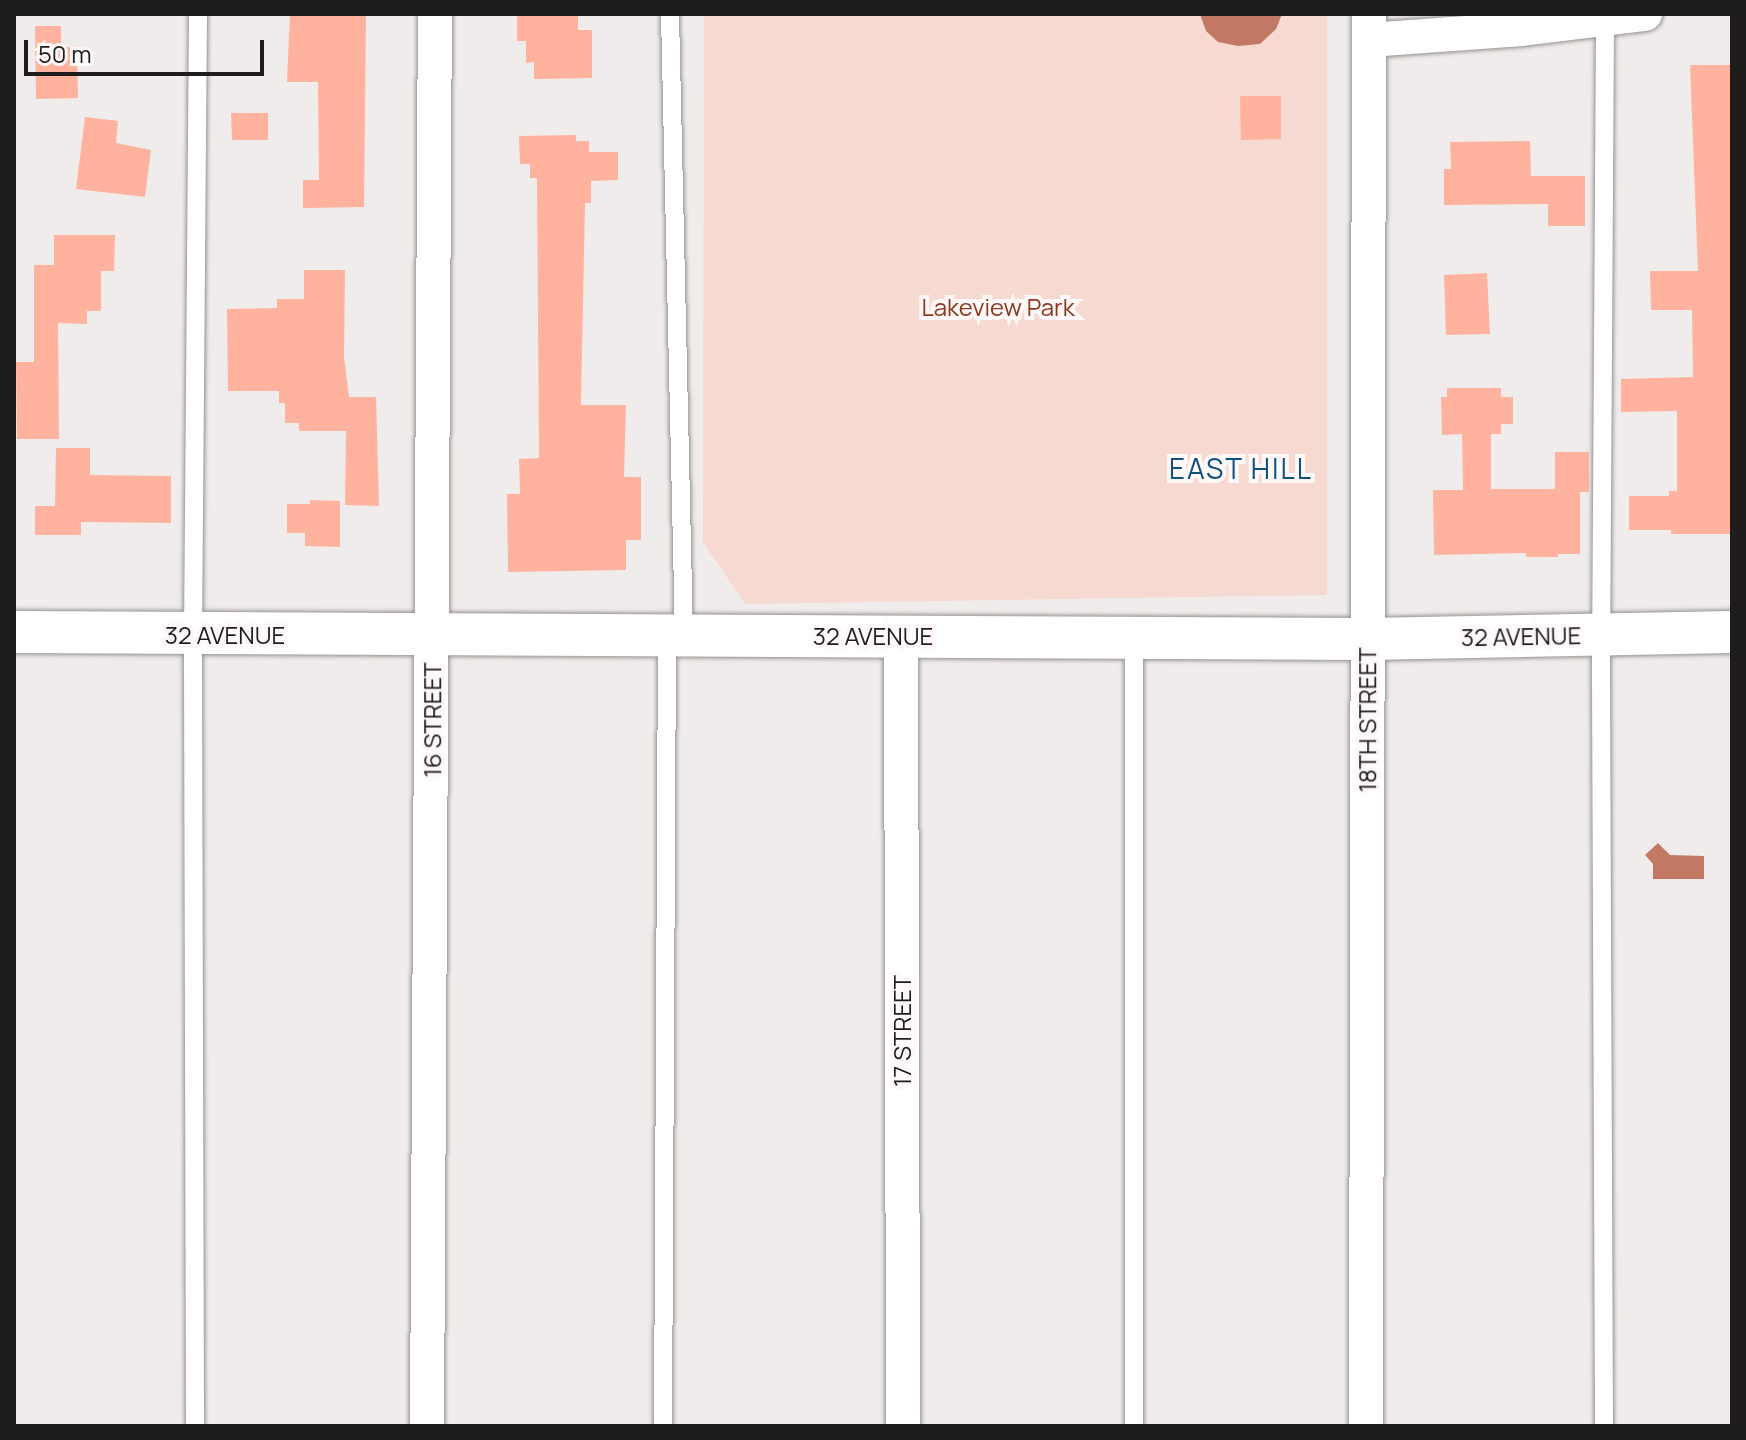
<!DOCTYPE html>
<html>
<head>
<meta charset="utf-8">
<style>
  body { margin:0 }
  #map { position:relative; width:1746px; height:1440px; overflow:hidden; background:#f0eceb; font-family:Manrope,sans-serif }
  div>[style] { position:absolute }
  .green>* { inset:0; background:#f6d9d1 }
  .water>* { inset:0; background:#c17966 }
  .building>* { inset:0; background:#ffb29d }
  .roads { filter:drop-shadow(0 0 2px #969291) drop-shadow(0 0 2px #969291) }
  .service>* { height:18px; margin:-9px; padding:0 9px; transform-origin:9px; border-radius:9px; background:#fff }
  .minor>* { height:34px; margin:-17px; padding:0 17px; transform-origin:17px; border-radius:17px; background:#fff }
  .tertiary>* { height:42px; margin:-21px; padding:0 21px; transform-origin:21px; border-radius:21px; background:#fff }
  span { translate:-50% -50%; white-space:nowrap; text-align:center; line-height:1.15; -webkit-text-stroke:8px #fef9f8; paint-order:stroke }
  .park-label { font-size:24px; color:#8e371f }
  .street-label { font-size:24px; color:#1e1d1c }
  .quarter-label { font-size:28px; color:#0e5180; letter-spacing:2px }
  .frame { position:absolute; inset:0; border:16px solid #1e1d1c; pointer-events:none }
  .scale { position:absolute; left:24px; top:40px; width:240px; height:36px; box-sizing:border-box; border:4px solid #1e1d1c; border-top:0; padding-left:10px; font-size:24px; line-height:28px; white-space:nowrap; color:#1e1d1c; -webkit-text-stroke:6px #fef9f8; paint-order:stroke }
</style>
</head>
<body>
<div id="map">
  <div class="green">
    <div style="clip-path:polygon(704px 14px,1327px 14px,1327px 595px,745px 604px,703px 542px)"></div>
  </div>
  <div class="water">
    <div style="clip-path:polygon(1200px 14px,1282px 14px,1276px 29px,1260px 44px,1238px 46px,1218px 42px,1206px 31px)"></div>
    <div style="clip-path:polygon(1658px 843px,1670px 855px,1704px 856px,1704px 879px,1653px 879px,1653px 864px,1645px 855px)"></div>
  </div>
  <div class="building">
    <div style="clip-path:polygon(290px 14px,366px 14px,364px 207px,303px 208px,303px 180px,319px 180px,318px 82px,287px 82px)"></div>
    <div style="clip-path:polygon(517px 14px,578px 14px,578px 30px,592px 30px,592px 78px,534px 79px,534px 62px,526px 63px,526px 41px,517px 41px)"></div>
    <div style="clip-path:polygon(35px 26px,61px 26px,61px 47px,77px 47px,78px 98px,36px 99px)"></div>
    <div style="clip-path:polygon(1690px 65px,1732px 65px,1730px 534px,1671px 534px,1671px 530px,1629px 530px,1629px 496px,1669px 496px,1669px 491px,1677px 491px,1677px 411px,1621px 412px,1621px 379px,1693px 377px,1692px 310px,1651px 310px,1650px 271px,1698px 271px)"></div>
    <div style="clip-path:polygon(1240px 96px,1281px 96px,1281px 139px,1241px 140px)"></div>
    <div style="clip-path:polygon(231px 113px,268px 113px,268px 140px,232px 140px)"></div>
    <div style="clip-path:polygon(85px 117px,118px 121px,116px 143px,151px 150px,145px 197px,76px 189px)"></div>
    <div style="clip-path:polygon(576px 135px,576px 141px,589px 141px,589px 152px,618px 152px,618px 180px,591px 181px,591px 203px,585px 203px,581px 405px,626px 405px,624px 477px,641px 477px,641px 540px,626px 540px,626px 570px,508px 572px,507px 494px,520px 494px,519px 459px,539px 458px,537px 178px,530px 178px,530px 164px,520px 164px,519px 136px)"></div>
    <div style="clip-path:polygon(1530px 141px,1531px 176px,1585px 176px,1585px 226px,1548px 226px,1548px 204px,1444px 205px,1444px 169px,1451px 169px,1450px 142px)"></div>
    <div style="clip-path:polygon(54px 235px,115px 235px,114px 271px,101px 271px,101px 311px,87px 311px,87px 324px,58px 323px,59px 439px,17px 439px,16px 362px,34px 362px,34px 265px,54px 265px)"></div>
    <div style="clip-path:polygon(304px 270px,345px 270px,344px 357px,349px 397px,376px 397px,379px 506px,345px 505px,346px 431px,299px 431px,299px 423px,285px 423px,285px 403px,279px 403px,279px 391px,228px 391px,227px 309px,277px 308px,277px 299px,304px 299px)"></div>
    <div style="clip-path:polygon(1487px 273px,1490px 334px,1446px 335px,1444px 275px)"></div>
    <div style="clip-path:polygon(1447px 388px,1501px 388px,1501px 397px,1513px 397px,1513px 424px,1501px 424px,1501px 434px,1491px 434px,1491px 489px,1555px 489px,1555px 452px,1589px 452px,1589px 492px,1580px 492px,1580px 554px,1558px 554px,1558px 557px,1526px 557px,1526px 553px,1434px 555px,1433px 490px,1463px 490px,1462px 434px,1442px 435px,1441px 397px,1447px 397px)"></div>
    <div style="clip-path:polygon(56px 448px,90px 448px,90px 475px,171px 476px,171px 523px,81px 522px,81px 535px,35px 535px,35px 506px,55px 506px)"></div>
    <div style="clip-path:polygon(310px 500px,340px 501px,340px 547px,305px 546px,305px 533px,287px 533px,287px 504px,310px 504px)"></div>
  </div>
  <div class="roads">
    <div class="service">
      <div style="left:670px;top:14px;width:622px;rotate:88.71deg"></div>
      <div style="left:195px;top:1426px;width:790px;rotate:-90.15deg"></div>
      <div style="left:193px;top:636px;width:622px;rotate:-89.54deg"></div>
      <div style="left:663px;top:1426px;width:790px;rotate:-89.71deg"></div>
      <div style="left:1134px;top:1426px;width:789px;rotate:-90deg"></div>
      <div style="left:1604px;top:1426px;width:762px;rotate:-90.23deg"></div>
      <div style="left:1601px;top:664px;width:645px;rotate:-89.64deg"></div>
    </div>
    <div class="minor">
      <div style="left:1369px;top:40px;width:153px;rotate:-4.1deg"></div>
      <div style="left:1522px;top:29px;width:124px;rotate:-7deg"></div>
      <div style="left:901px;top:636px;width:790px;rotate:89.85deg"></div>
      <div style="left:427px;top:1426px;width:1412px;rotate:-89.68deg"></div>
      <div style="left:1366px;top:1426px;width:1412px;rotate:-89.88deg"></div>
    </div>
    <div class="tertiary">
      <div style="left:14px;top:632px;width:1354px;rotate:0.3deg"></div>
      <div style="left:1368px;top:639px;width:364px;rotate:-1.1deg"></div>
    </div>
  </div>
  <div class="park-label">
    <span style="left:998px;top:307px">Lakeview Park</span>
  </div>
  <div class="street-label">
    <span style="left:225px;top:635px">32 AVENUE</span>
    <span style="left:873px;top:636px">32 AVENUE</span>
    <span style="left:1521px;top:636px;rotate:-1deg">32 AVENUE</span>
    <span style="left:432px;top:720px;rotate:-90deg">16 STREET</span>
    <span style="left:1367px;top:720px;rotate:-90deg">18TH STREET</span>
    <span style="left:902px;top:1031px;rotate:-90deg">17 STREET</span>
  </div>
  <div class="quarter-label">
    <span style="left:1241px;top:468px">EAST HILL</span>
  </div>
  <div class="frame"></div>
  <div class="scale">50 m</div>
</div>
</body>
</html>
